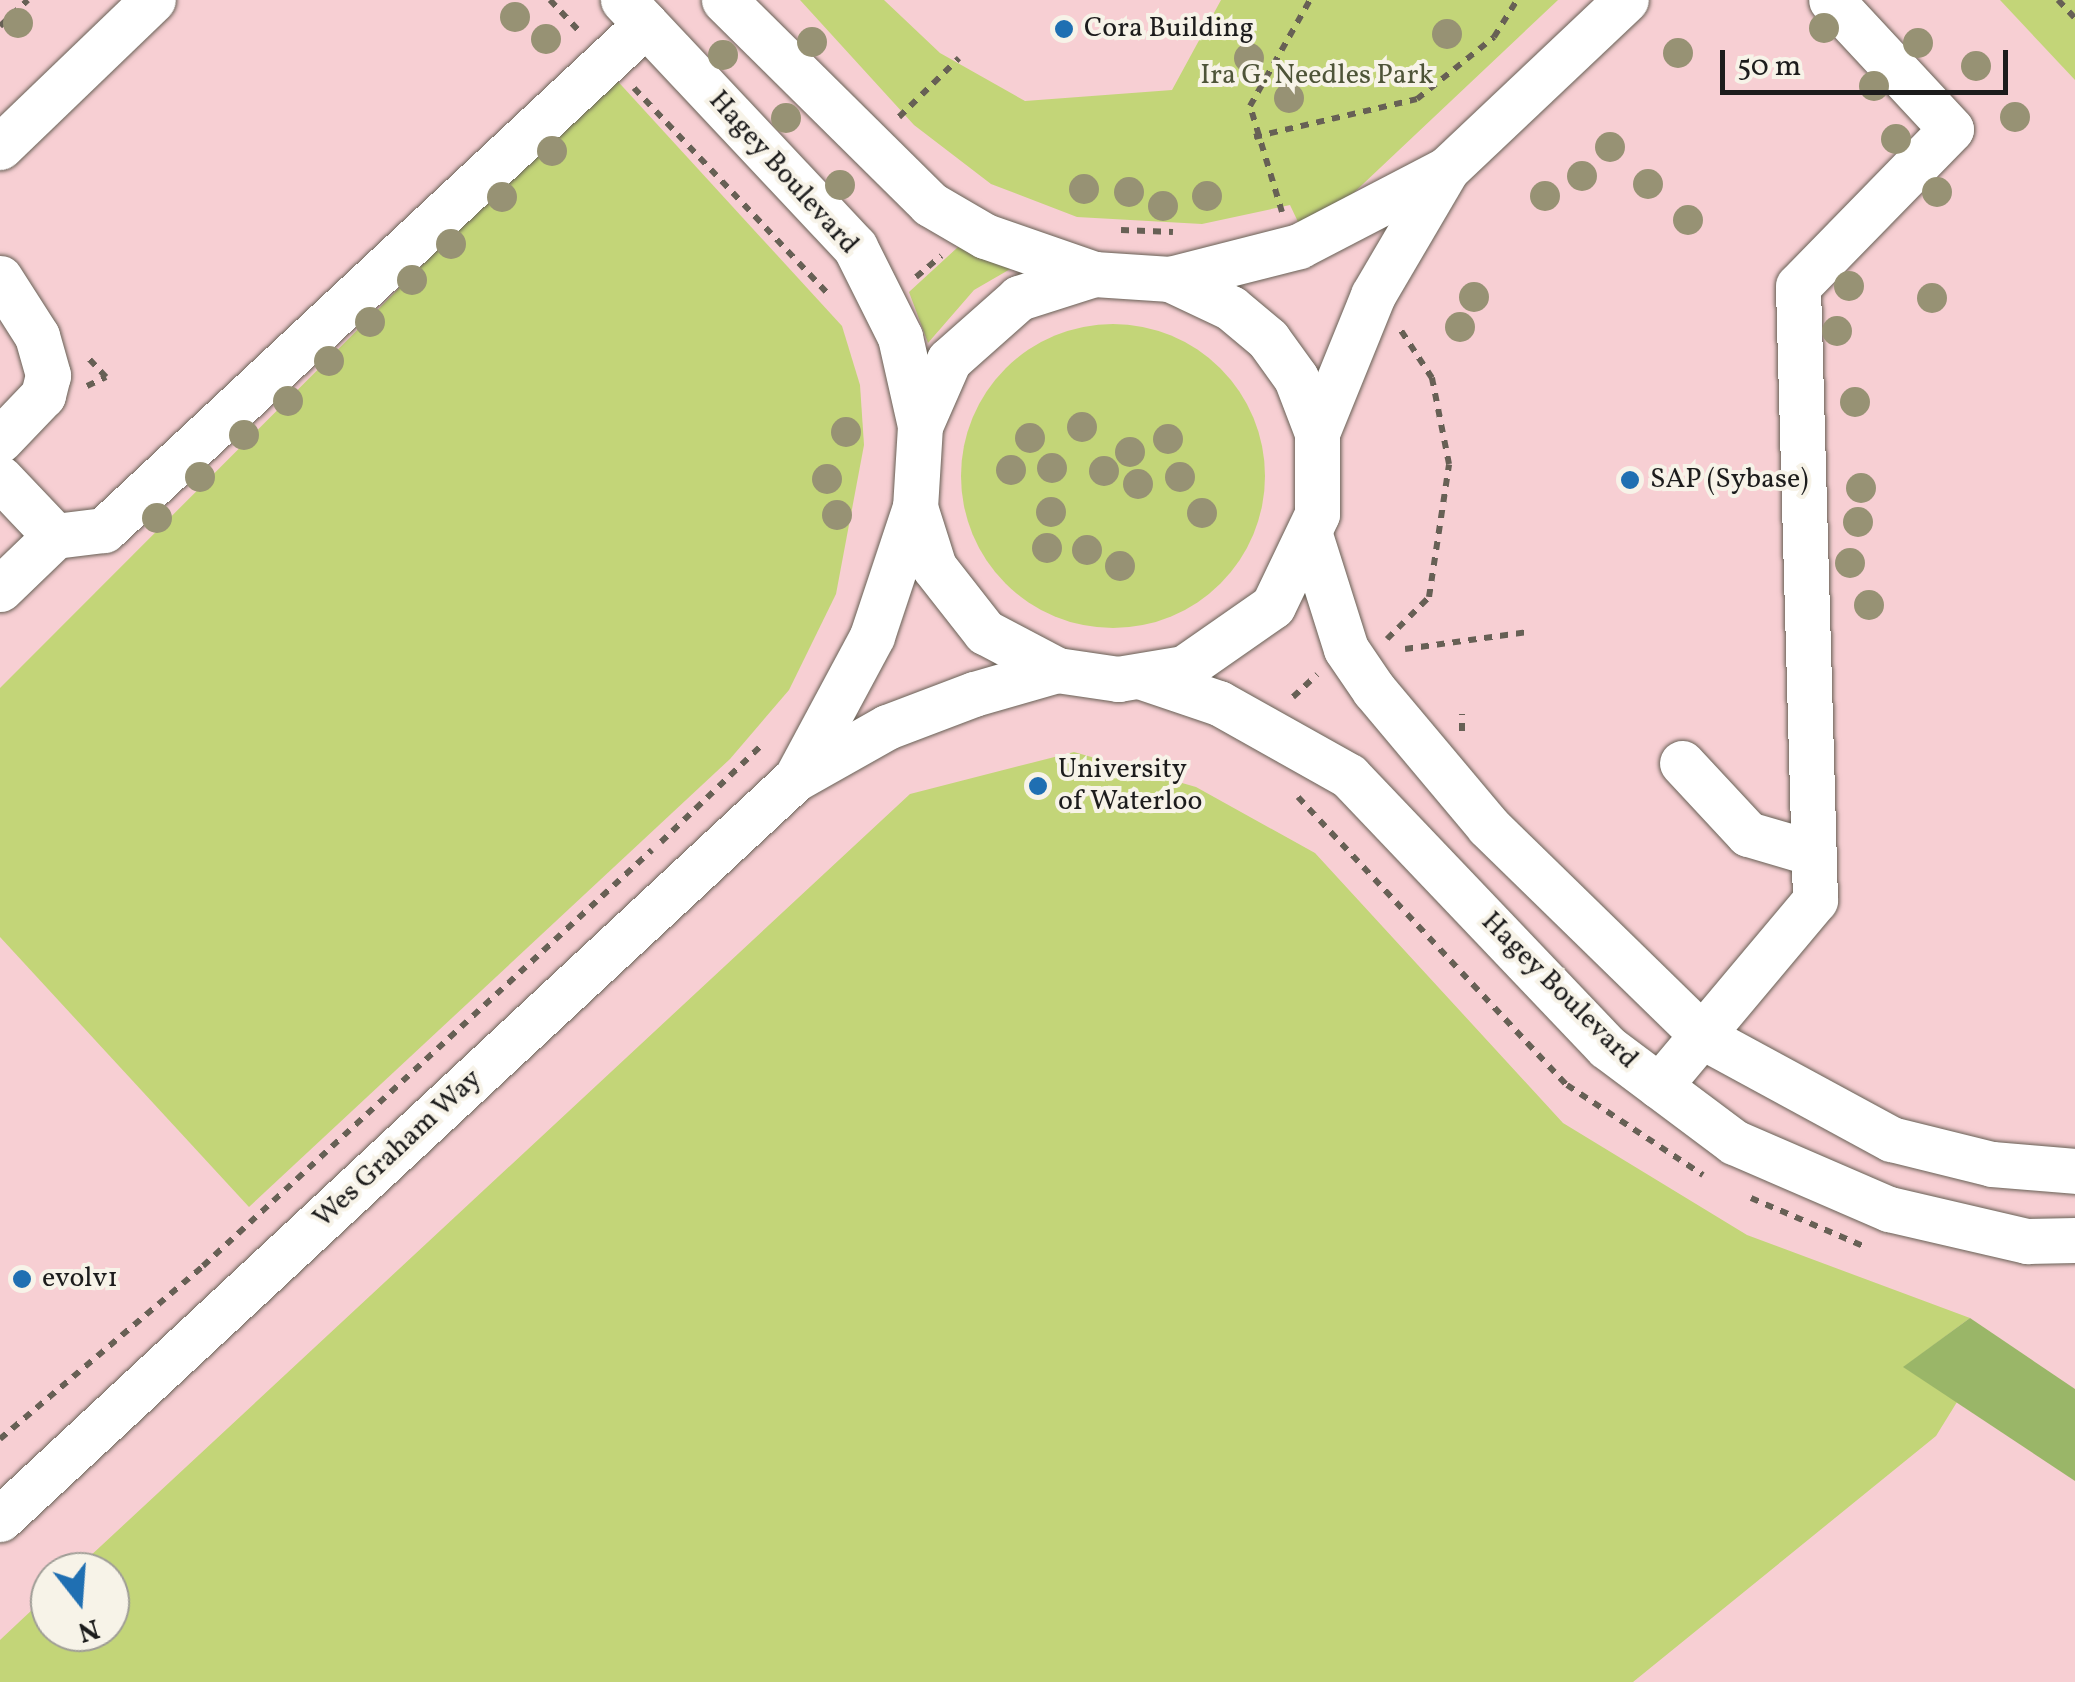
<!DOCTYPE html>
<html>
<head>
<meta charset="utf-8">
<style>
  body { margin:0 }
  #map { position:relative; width:2075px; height:1682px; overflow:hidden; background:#f1debe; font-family:Vollkorn,serif }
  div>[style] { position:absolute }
  .built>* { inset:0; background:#f7cfd3 }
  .green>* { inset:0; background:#c3d578 }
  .round { border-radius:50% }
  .forest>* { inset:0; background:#9ab668 }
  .path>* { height:6px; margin-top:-3px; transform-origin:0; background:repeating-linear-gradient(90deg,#676055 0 8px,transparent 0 16px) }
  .roads { filter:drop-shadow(0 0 2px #676055) drop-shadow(0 0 2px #676055) }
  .minor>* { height:45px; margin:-22.5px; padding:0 22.5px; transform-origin:22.5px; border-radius:22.5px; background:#fff }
  .trees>* { width:30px; height:30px; margin:-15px; border-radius:50%; background:#979274 }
  .dots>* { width:28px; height:28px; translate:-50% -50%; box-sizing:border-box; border:5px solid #f7f3e8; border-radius:50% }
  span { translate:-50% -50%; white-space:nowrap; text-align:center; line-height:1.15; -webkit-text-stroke:8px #f7f3e8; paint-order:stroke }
  .poi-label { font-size:28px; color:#1c1c1c }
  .left { translate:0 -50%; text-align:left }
  .park-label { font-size:28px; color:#4e5438 }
  .street-label { font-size:28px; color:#1c1c1c }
  .north { position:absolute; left:30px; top:1552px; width:100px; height:100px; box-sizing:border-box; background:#f7f3e8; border:2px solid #9f9d96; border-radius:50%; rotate:163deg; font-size:28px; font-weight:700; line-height:40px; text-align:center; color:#1c1c1c }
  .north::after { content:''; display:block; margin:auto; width:35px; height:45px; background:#1f6fb2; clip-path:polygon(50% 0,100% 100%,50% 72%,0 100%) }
  .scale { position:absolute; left:1720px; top:50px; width:288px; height:45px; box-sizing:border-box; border:5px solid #1c1c1c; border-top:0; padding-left:12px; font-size:30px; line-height:35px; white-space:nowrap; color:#1c1c1c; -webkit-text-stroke:8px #f7f3e8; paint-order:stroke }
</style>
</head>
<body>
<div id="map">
  <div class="built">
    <div style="clip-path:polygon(evenodd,0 0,2075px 0,2075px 1682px,0 1682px,0 0,50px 1572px,110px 1572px,110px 1632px,50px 1632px,50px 1572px)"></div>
  </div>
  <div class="green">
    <div style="clip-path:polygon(800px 0,884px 0,940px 53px,1025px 101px,1172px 90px,1221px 0,1558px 0,1345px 201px,1299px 224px,1290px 205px,1202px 224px,1077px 217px,991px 184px,914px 125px)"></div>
    <div style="clip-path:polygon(2000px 0,2075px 0,2075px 80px)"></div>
    <div style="clip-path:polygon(612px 75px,842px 326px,860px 385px,864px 445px,836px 594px,789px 690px,730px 759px,249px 1207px,0 937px,0 688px)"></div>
    <div style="clip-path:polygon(958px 247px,1012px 268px,974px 290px,928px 343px,909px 292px)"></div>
    <div class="round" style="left:961px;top:324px;width:304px;height:304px"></div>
    <div style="clip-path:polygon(1074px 752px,1196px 787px,1315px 853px,1563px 1123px,1747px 1235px,1970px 1318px,1904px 1367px,1957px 1402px,1936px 1436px,1633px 1682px,0 1682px,0 1640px,50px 1593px,50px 1632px,110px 1632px,110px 1572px,73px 1572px,910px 794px)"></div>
  </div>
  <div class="forest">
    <div style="clip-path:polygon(1970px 1318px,2075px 1389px,2075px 1481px,1903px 1367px)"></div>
  </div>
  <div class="path">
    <div style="left:550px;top:0;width:44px;rotate:46.8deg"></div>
    <div style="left:2058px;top:0;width:25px;rotate:47deg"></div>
    <div style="left:0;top:26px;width:38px;rotate:-43deg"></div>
    <div style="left:634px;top:88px;width:287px;rotate:46.7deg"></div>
    <div style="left:899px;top:117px;width:84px;rotate:-44.5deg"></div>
    <div style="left:1254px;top:137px;width:167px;rotate:-13.1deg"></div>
    <div style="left:1417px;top:99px;width:99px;rotate:-38.8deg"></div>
    <div style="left:1494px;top:37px;width:44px;rotate:-58.1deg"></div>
    <div style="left:1282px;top:212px;width:111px;rotate:-106.8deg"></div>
    <div style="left:1250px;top:106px;width:122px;rotate:-60.5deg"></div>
    <div style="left:1121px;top:230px;width:52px;rotate:2.2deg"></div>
    <div style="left:916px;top:277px;width:33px;rotate:-40deg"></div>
    <div style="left:87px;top:386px;width:21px;rotate:-25deg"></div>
    <div style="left:106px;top:377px;width:26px;rotate:-133deg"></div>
    <div style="left:1387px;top:639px;width:59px;rotate:-45deg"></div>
    <div style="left:1429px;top:597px;width:134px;rotate:-81.4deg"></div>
    <div style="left:1449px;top:464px;width:88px;rotate:-101.2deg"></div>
    <div style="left:1432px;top:378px;width:59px;rotate:-123.1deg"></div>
    <div style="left:1405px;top:649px;width:124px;rotate:-7.9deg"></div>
    <div style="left:1293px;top:697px;width:33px;rotate:-43deg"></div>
    <div style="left:1462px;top:731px;width:17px;rotate:-90deg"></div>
    <div style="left:1298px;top:797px;width:394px;rotate:47deg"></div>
    <div style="left:1567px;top:1085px;width:163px;rotate:33.5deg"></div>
    <div style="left:661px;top:842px;width:143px;rotate:-43.9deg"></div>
    <div style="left:1751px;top:1198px;width:122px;rotate:23.2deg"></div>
    <div style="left:0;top:1439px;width:267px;rotate:-40.4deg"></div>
    <div style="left:203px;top:1266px;width:612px;rotate:-42.82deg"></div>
  </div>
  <div class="roads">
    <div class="minor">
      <div style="left:623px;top:0;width:339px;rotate:46.8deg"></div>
      <div style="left:855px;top:247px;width:101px;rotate:63.4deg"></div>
      <div style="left:900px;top:337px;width:91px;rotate:77.3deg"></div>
      <div style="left:724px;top:0;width:290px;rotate:44.7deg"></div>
      <div style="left:930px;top:204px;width:64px;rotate:30.2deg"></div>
      <div style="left:985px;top:236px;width:115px;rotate:19.2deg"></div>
      <div style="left:0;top:147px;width:212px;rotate:-43.9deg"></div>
      <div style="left:0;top:278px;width:69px;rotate:57.5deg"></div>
      <div style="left:37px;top:336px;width:41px;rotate:74.2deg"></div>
      <div style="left:48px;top:375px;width:21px;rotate:104deg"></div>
      <div style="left:43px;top:395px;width:62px;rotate:133.7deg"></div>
      <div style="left:1170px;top:279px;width:133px;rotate:-14.3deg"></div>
      <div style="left:1299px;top:246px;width:165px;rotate:-27.5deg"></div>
      <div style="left:1317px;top:433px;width:149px;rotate:-67.9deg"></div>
      <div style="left:1373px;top:295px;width:146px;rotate:-59.6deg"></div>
      <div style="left:1447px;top:169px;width:246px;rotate:-43.4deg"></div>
      <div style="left:0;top:478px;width:80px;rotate:46.5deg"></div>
      <div style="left:1311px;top:538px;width:116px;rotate:72.5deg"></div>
      <div style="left:1346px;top:649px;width:50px;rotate:55.7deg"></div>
      <div style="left:1374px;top:690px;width:177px;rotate:50deg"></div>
      <div style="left:1488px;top:826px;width:303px;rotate:44.3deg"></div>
      <div style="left:1705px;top:1038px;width:212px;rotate:28.5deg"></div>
      <div style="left:1891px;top:1139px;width:104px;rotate:13.9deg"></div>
      <div style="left:1992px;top:1164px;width:83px;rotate:4.8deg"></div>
      <div style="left:0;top:589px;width:76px;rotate:-43.9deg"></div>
      <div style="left:55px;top:536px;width:49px;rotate:-7deg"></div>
      <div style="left:104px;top:530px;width:741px;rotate:-43.03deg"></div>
      <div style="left:1142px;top:677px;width:81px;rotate:18.7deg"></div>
      <div style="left:1219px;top:703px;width:149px;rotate:29.3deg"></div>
      <div style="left:1349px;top:776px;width:374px;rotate:46.4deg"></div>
      <div style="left:1607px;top:1047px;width:159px;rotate:36.8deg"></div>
      <div style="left:1734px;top:1142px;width:169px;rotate:23.4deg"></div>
      <div style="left:1889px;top:1209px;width:142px;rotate:13.1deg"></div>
      <div style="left:2027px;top:1241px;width:48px;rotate:-1.2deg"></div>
      <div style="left:1682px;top:763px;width:97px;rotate:47.1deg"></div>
      <div style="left:1748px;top:834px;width:68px;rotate:16.3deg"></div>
      <div style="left:796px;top:778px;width:161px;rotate:-61.8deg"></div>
      <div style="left:872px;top:636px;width:136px;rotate:-71.6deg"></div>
      <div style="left:1659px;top:1086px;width:243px;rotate:-50deg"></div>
      <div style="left:1815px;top:900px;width:614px;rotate:-91.59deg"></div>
      <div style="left:1798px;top:286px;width:219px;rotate:-45.7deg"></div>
      <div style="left:1951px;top:129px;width:176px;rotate:-132.9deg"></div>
      <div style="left:0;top:1519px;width:1086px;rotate:-42.95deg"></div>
      <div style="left:795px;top:779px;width:106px;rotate:-29.5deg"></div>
      <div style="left:887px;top:727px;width:93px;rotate:-20.8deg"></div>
      <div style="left:974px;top:694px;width:86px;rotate:-16.1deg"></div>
      <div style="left:1057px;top:670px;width:62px;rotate:8.4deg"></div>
      <div style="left:1118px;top:679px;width:67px;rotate:-9.5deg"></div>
      <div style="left:1184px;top:668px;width:108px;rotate:-34.9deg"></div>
      <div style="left:1273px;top:606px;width:102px;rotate:-64.4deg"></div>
      <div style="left:1317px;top:514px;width:81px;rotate:-90deg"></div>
      <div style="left:1317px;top:433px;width:59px;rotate:-110.9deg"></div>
      <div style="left:1296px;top:378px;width:48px;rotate:-125.7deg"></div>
      <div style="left:1268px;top:339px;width:48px;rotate:-140deg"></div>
      <div style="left:1231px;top:308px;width:68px;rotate:-154.6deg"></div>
      <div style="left:1170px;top:279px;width:76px;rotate:-176.2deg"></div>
      <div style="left:1094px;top:274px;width:79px;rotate:162.3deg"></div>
      <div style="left:1019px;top:298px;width:94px;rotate:138.5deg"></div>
      <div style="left:949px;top:360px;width:72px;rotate:113.7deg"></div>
      <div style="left:920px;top:426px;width:81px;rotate:93.5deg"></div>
      <div style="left:915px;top:507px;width:63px;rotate:72.4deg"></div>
      <div style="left:934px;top:567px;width:83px;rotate:51.9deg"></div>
      <div style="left:985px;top:632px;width:81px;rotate:27.8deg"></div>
    </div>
  </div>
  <div class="trees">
    <div style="left:515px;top:17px"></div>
    <div style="left:18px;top:23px"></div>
    <div style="left:1824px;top:28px"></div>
    <div style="left:1447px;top:34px"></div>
    <div style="left:546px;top:39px"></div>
    <div style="left:812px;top:42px"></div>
    <div style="left:1918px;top:43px"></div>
    <div style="left:1678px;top:53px"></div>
    <div style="left:723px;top:55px"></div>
    <div style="left:1249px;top:58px"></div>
    <div style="left:1976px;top:66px"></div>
    <div style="left:1874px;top:86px"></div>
    <div style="left:1289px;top:98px"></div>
    <div style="left:2015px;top:117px"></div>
    <div style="left:786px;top:118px"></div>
    <div style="left:1896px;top:139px"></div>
    <div style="left:1610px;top:147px"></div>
    <div style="left:552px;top:151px"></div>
    <div style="left:1582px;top:176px"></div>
    <div style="left:1648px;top:184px"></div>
    <div style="left:840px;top:185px"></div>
    <div style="left:1084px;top:189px"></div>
    <div style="left:1129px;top:192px"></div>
    <div style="left:1937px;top:192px"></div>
    <div style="left:1207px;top:196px"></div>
    <div style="left:1545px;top:196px"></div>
    <div style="left:502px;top:197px"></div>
    <div style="left:1163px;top:206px"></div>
    <div style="left:1688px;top:220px"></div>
    <div style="left:451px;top:244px"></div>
    <div style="left:412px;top:280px"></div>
    <div style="left:1849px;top:286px"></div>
    <div style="left:1474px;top:297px"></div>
    <div style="left:1932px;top:298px"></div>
    <div style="left:370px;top:322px"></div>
    <div style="left:1460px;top:327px"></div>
    <div style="left:1837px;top:331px"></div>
    <div style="left:329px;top:361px"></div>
    <div style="left:288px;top:401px"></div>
    <div style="left:1855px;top:402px"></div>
    <div style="left:1082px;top:427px"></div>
    <div style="left:846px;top:432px"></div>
    <div style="left:244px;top:435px"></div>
    <div style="left:1030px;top:438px"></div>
    <div style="left:1168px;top:439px"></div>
    <div style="left:1130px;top:452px"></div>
    <div style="left:1052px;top:468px"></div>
    <div style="left:1011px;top:470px"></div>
    <div style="left:1104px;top:471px"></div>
    <div style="left:200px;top:477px"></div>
    <div style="left:1180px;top:477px"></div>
    <div style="left:827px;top:479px"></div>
    <div style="left:1138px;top:484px"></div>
    <div style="left:1861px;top:488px"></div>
    <div style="left:1051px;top:512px"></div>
    <div style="left:1202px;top:513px"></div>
    <div style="left:837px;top:515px"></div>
    <div style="left:157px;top:518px"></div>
    <div style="left:1858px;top:522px"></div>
    <div style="left:1047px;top:548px"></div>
    <div style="left:1087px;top:550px"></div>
    <div style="left:1850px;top:563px"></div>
    <div style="left:1120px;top:566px"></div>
    <div style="left:1869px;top:605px"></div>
  </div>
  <div class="dots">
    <div style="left:1064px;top:29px;background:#1f6fb2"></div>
    <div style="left:1630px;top:480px;background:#1f6fb2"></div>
    <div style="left:1038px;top:786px;background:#1f6fb2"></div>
    <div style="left:22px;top:1279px;background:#1f6fb2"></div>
  </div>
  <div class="poi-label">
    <span class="left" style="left:1084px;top:29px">Cora Building</span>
    <span class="left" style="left:1650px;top:480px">SAP (Sybase)</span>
    <span class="left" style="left:1058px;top:786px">University<br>of Waterloo</span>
    <span class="left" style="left:42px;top:1279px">evolv1</span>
  </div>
  <div class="park-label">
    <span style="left:1317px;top:76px">Ira G. Needles Park</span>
  </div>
  <div class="street-label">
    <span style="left:783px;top:173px;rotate:48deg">Hagey Boulevard</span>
    <span style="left:1559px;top:991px;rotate:45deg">Hagey Boulevard</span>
    <span style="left:398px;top:1149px;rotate:-43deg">Wes Graham Way</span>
  </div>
  <div class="north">N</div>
  <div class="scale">50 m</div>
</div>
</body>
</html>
